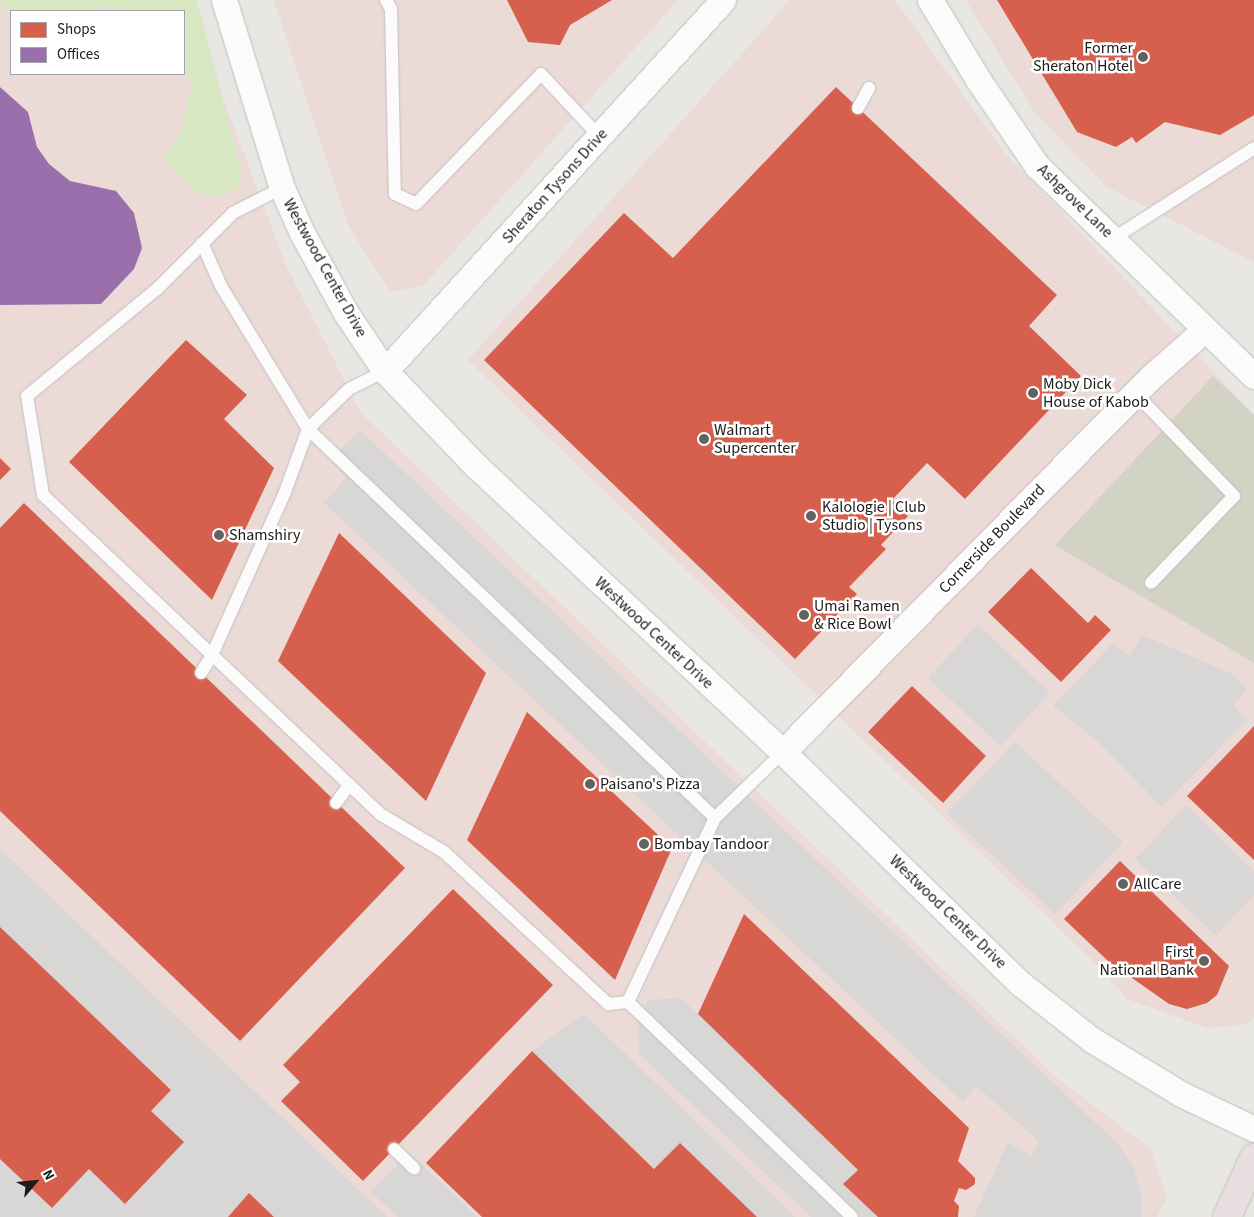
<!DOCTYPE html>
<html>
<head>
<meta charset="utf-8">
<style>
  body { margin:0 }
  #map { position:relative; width:1254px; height:1217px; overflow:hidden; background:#e9e7e3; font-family:"Source Sans 3",sans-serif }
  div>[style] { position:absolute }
  .commercial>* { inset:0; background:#ecdad7 }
  .construction>* { inset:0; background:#d2d2c5 }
  .grass>* { inset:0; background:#d7e7c1 }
  .parking>* { inset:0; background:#d8d7d5 }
  .shops>* { inset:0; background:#d6604d }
  .offices>* { inset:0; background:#9970ab }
  .roads { filter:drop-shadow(0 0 1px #c2c1bf) drop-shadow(0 0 1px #c2c1bf) }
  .lane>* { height:12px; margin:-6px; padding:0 6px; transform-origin:6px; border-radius:6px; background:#fcfbfb }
  .street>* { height:25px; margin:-12.5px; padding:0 12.5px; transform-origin:12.5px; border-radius:12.5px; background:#fcfbfb }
  .highway>* { height:28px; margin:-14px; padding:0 14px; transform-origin:14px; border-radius:14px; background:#e8dddf }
  .dots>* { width:14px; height:14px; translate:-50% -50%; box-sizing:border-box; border:2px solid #fff; border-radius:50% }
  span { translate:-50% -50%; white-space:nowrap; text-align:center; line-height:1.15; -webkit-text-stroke:5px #fff; paint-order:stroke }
  .poi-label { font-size:16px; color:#1b1b1b }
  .right { translate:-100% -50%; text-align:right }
  .left { translate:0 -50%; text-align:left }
  .street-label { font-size:16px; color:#1b1b1b }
  .legend { position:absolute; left:10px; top:10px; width:175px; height:65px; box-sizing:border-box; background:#fff; border:1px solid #a4a4a4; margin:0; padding:6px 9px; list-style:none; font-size:15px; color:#1b1b1b }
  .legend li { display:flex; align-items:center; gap:10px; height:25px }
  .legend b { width:25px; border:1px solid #a4a4a4 }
  .north { position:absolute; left:10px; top:1157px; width:50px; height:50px; -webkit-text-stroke:4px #fff; paint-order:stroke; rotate:62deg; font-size:14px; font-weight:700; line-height:20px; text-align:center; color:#1b1b1b }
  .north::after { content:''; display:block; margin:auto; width:18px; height:22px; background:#1b1b1b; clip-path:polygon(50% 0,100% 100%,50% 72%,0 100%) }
</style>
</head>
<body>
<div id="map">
  <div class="commercial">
    <div style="clip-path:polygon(evenodd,0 0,186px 0,286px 265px,360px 412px,1057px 1078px,1151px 1149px,1167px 1198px,1157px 1217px,0 1217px,0 0,11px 11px,184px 11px,184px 74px,11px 74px,11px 11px)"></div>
    <div style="clip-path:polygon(274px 0,678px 0,424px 285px,390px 292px,349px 227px)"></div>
    <div style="clip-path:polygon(790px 0,895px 0,1005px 153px,1254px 415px,1254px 1017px,1244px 1025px,1207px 1028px,1127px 999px,1098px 966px,468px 360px)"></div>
    <div style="clip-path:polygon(966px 0,1254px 0,1254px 262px,1107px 187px,1034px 112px)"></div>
  </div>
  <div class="construction">
    <div style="clip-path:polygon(1213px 376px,1254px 415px,1254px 663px,1055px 545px)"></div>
  </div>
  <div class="grass">
    <div style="clip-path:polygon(0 0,197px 0,242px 175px,238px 188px,214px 198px,196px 192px,162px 159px,178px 138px,192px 87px,184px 66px,184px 11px,107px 8px,11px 11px,11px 14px)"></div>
  </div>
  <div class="parking">
    <div style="clip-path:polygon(360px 430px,1118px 1144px,1134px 1169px,1141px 1193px,1141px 1217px,974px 1217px,1008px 1142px,1031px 1156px,1039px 1141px,976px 1086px,963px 1102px,324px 503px,346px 478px,330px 460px)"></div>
    <div style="clip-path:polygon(978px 624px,1050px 693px,1000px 746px,928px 678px)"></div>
    <div style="clip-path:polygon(1142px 635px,1230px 673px,1247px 689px,1233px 705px,1247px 720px,1162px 807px,1095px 739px,1053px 706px,1113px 643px,1130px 656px)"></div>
    <div style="clip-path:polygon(1015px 742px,1123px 842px,1055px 914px,947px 813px)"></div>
    <div style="clip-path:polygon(1186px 805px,1254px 871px,1254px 895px,1216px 936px,1135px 859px)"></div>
    <div style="clip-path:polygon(0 849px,387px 1217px,274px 1217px,249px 1193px,228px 1217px,0 1217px,0 1159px,52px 1208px,89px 1169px,125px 1204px,184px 1142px,151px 1111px,171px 1090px,0 927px)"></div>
    <div style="clip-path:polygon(681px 998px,858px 1170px,843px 1184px,878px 1217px,811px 1217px,639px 1054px,638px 1021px,648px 1000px)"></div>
    <div style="clip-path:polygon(584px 1014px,795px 1217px,757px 1217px,654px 1169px,532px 1051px)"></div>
    <div style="clip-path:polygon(409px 1153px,478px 1217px,398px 1217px,371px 1192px)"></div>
  </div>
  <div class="shops">
    <div style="clip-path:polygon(507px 0,612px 0,570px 25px,560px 45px,528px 42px)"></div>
    <div style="clip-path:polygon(997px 0,1254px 0,1254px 115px,1220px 135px,1165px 122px,1136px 143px,1132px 137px,1116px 147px,1077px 132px)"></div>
    <div style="clip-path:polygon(836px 87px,1057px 295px,1029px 326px,1081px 376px,965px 499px,927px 463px,892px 500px,908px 516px,881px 545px,886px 549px,849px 587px,857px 594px,795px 659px,484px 360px,624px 213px,673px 258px)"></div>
    <div style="clip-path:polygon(186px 340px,247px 395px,224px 419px,274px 468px,212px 600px,69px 462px)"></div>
    <div style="clip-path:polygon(0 458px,11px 469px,0 480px)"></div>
    <div style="clip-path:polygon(24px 503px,405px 868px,240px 1041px,0 811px,0 528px)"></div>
    <div style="clip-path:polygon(339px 533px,486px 673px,426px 801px,278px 661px)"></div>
    <div style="clip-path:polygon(1031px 568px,1088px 623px,1095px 615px,1111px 630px,1061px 682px,988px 612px)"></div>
    <div style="clip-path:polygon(912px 686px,986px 756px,943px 803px,868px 732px)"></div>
    <div style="clip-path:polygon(527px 712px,672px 848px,615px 980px,467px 840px)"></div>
    <div style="clip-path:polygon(1254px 726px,1254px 860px,1187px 796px)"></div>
    <div style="clip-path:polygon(1120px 861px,1229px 966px,1217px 995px,1207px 1003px,1187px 1009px,1169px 1004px,1108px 961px,1064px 919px)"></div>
    <div style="clip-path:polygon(453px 889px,553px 985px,363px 1181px,281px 1101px,300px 1082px,283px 1065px)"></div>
    <div style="clip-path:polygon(744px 914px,969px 1128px,958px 1161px,975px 1178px,975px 1184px,966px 1190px,959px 1188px,954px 1201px,959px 1206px,958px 1217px,878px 1217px,843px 1184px,858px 1170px,698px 1014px)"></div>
    <div style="clip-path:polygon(0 927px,171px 1090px,151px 1111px,184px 1142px,125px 1204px,89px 1169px,52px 1208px,0 1159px)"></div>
    <div style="clip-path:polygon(532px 1051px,654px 1169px,680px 1143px,757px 1217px,482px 1217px,426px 1163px)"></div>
    <div style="clip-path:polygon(249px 1193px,274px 1217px,228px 1217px)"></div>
  </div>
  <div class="offices">
    <div style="clip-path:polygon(0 87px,28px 112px,37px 147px,49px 164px,70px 181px,116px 191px,134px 213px,142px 248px,134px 269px,101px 304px,0 305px)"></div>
  </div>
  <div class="roads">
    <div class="lane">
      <div style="left:386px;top:0;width:10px;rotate:61deg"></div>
      <div style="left:391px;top:9px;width:185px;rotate:88.8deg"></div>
      <div style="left:395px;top:194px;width:23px;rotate:25deg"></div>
      <div style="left:416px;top:204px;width:180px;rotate:-46.1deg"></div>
      <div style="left:541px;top:74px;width:86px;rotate:46.9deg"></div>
      <div style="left:858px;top:108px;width:23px;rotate:-61deg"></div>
      <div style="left:282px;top:188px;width:55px;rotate:153deg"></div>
      <div style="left:233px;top:213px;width:107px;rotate:135deg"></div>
      <div style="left:157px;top:289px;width:168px;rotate:140.5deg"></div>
      <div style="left:27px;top:396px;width:100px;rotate:80.8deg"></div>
      <div style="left:43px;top:495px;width:464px;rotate:43.4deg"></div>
      <div style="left:380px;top:814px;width:74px;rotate:30.7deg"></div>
      <div style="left:444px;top:852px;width:224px;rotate:42.8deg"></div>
      <div style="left:608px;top:1004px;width:20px;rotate:-6deg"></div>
      <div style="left:1114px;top:238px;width:166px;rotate:-32.7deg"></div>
      <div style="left:202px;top:243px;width:47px;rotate:66.2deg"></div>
      <div style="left:221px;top:286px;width:167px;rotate:58.7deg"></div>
      <div style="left:308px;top:429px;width:563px;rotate:43.7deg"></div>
      <div style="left:1135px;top:393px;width:143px;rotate:46.1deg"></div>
      <div style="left:1234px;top:496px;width:120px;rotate:133.7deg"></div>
      <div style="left:201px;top:673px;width:19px;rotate:-58deg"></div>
      <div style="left:211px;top:657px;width:181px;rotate:-65.8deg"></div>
      <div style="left:285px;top:492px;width:67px;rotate:-69.9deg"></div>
      <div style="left:308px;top:429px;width:57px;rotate:-44.3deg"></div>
      <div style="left:349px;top:389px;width:40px;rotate:-26.6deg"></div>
      <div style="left:336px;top:803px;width:22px;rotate:-54deg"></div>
      <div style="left:628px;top:1002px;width:310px;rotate:43.8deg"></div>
      <div style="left:628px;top:1002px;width:204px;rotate:-64.7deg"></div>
      <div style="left:715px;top:818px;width:95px;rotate:-44.1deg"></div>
      <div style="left:394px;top:1149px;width:28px;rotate:44deg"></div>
    </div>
    <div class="street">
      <div style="left:224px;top:0;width:197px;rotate:72.9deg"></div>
      <div style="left:282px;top:188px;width:49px;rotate:66deg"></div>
      <div style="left:302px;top:233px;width:91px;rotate:61.2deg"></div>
      <div style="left:346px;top:313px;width:70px;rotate:56.1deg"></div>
      <div style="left:385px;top:371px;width:132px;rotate:46.2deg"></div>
      <div style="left:476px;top:466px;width:420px;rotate:43deg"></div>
      <div style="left:783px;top:752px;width:332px;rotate:44.3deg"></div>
      <div style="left:1021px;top:984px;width:90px;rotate:38.3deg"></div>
      <div style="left:1092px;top:1040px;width:104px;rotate:31.2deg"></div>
      <div style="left:1181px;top:1094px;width:81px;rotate:25.6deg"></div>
      <div style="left:930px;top:0;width:95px;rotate:58.8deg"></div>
      <div style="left:979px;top:81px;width:103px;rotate:55.7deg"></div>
      <div style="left:1037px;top:166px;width:302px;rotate:44.1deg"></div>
      <div style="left:385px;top:371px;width:502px;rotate:-47.66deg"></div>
      <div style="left:783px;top:752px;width:527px;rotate:-45.54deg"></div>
      <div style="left:1152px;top:376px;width:69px;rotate:-41.5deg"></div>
    </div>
    <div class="highway">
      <div style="left:1227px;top:1217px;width:65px;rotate:-65.4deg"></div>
    </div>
  </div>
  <div class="dots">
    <div style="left:1143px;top:57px;background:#636261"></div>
    <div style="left:1033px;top:393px;background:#636261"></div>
    <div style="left:704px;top:439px;background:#636261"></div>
    <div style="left:811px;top:516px;background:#636261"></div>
    <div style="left:219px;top:535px;background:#636261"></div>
    <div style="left:804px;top:615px;background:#636261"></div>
    <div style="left:590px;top:784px;background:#636261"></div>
    <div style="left:644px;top:844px;background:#636261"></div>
    <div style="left:1123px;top:884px;background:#636261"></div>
    <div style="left:1204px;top:961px;background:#636261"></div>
  </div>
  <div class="poi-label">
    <span class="right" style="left:1133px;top:57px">Former<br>Sheraton Hotel</span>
    <span class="left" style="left:1043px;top:393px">Moby Dick<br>House of Kabob</span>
    <span class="left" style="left:714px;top:439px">Walmart<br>Supercenter</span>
    <span class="left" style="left:822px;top:516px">Kalologie | Club<br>Studio | Tysons</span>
    <span class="left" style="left:229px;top:535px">Shamshiry</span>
    <span class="left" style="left:814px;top:615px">Umai Ramen<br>&amp; Rice Bowl</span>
    <span class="left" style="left:600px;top:784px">Paisano's Pizza</span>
    <span class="left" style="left:654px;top:844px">Bombay Tandoor</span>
    <span class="left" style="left:1134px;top:884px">AllCare</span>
    <span class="right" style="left:1194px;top:961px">First<br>National Bank</span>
  </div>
  <div class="street-label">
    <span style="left:555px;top:186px;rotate:-48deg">Sheraton Tysons Drive</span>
    <span style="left:1075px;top:201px;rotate:44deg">Ashgrove Lane</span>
    <span style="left:325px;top:268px;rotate:61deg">Westwood Center Drive</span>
    <span style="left:992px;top:539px;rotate:-46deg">Cornerside Boulevard</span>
    <span style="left:654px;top:633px;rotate:43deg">Westwood Center Drive</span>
    <span style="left:948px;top:912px;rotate:44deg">Westwood Center Drive</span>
  </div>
  <ul class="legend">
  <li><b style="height:14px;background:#d6604d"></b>Shops</li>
  <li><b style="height:14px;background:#9970ab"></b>Offices</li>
  </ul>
  <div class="north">N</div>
</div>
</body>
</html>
